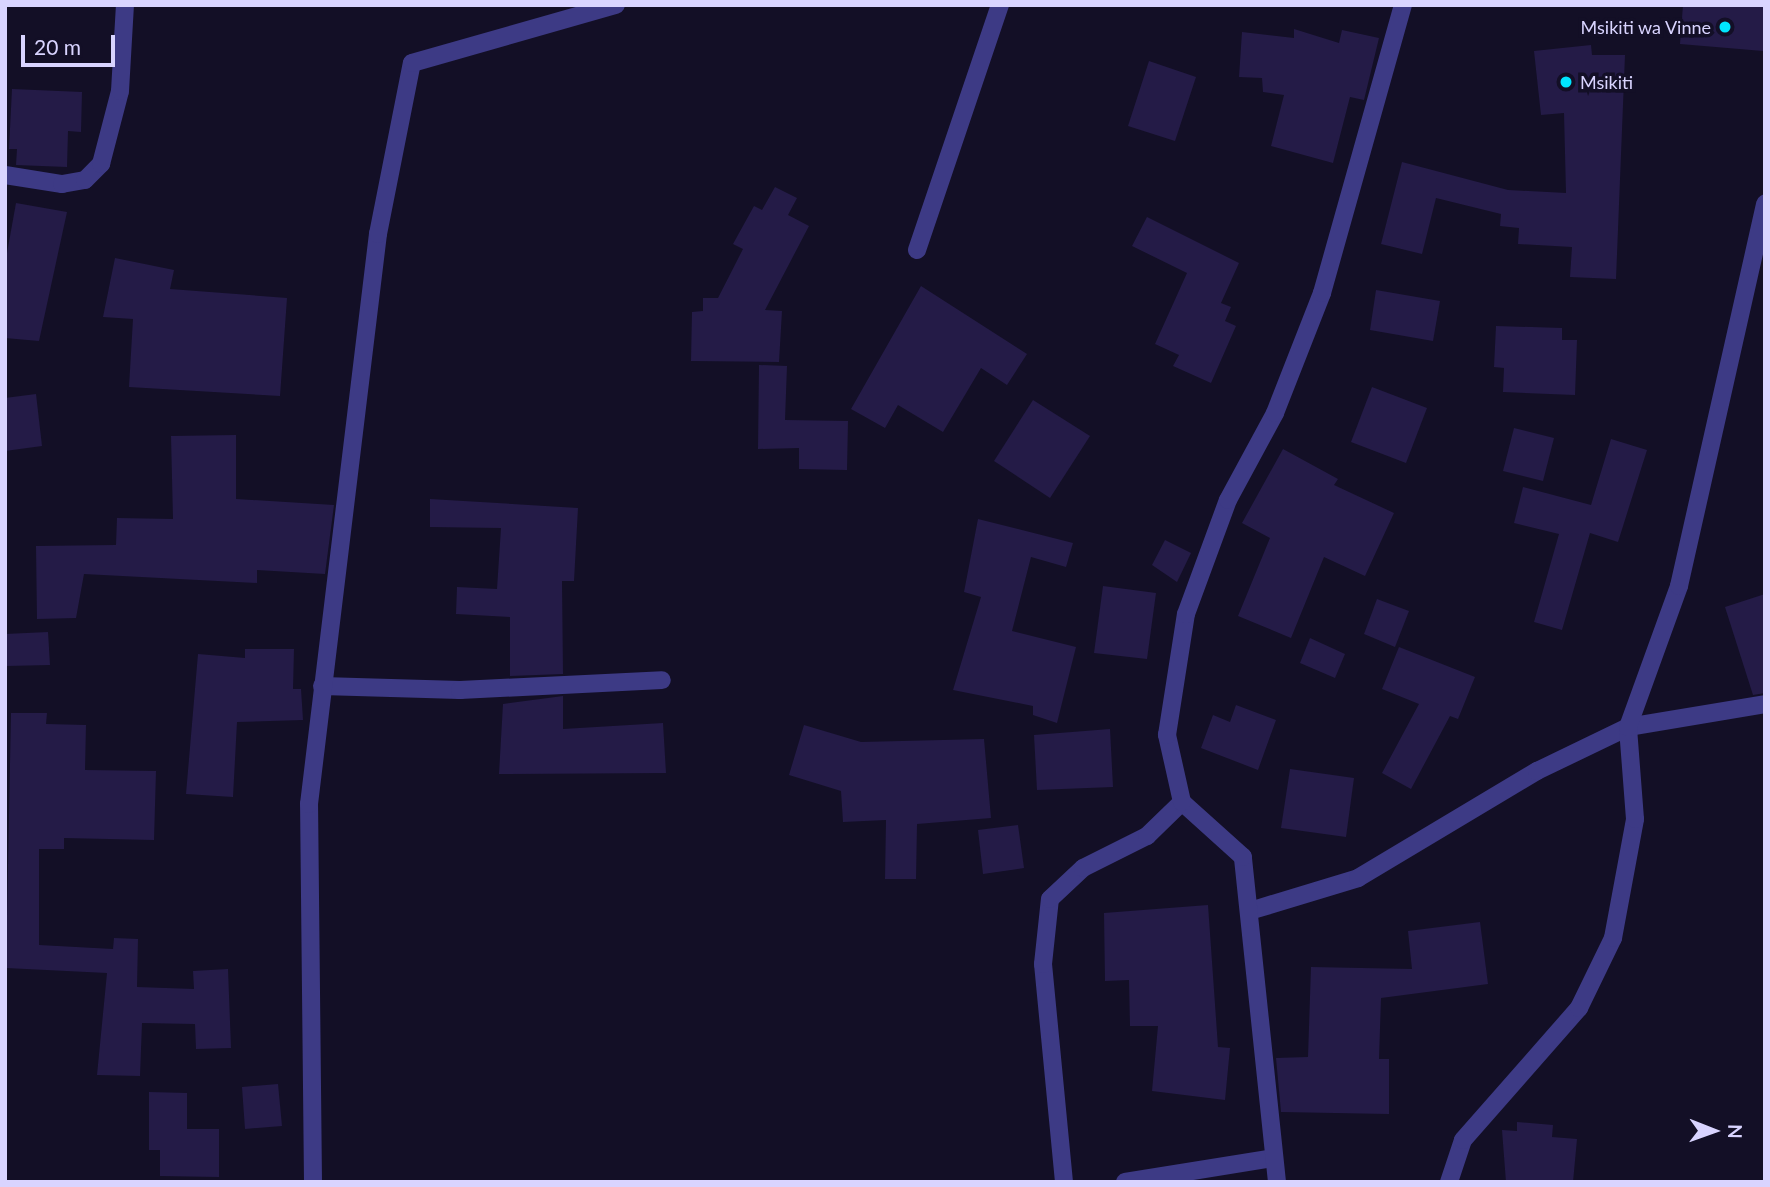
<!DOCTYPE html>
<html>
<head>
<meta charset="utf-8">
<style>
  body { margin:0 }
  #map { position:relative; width:1770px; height:1187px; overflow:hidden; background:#130f26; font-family:Lato,sans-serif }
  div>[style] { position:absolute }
  .building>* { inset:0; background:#241b47 }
  .street>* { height:18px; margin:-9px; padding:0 9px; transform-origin:9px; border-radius:9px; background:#3d3a85 }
  .dots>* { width:19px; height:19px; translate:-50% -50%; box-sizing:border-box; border:4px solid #130f26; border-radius:50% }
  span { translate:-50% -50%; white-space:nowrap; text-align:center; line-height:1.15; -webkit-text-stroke:7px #130f26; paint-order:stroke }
  .poi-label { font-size:18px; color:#d9d4ff }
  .right { translate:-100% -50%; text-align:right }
  .left { translate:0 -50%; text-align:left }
  .frame { position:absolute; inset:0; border:7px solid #d9d4ff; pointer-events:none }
  .north { position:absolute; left:1679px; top:1096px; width:70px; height:70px; -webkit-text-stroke:5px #130f26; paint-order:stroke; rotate:91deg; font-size:19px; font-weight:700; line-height:28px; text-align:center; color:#d9d4ff }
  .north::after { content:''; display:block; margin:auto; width:24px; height:32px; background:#d9d4ff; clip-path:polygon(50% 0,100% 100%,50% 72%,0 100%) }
  .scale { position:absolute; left:21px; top:35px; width:94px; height:32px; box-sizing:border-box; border:4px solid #d9d4ff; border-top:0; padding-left:9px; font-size:21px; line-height:24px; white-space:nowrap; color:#d9d4ff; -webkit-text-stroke:5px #130f26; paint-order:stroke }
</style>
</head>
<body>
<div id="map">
  <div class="building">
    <div style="clip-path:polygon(1683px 5px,1765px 5px,1763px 51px,1680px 44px)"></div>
    <div style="clip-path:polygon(1294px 29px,1339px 43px,1342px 30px,1379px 38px,1364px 100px,1350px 97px,1333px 163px,1271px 146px,1284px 95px,1263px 92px,1262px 78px,1239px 77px,1242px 32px,1294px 38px)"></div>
    <div style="clip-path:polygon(1591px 45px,1592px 55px,1625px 55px,1616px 279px,1570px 277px,1572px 247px,1518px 244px,1519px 228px,1500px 226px,1501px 214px,1436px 198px,1422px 254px,1381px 244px,1402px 162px,1508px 190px,1566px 193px,1564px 113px,1541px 115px,1534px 51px)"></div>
    <div style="clip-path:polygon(1149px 61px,1196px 77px,1175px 141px,1128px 126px)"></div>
    <div style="clip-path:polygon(12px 89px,82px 92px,81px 132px,68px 131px,67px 167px,16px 165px,17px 149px,9px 149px)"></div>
    <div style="clip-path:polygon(775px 187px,797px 198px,788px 215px,809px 226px,765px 310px,782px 311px,779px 362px,691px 361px,692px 312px,703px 311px,703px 298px,718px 298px,743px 249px,733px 244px,754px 206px,762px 210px)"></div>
    <div style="clip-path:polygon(16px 203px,67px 212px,39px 341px,5px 338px,5px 264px)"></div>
    <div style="clip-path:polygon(1147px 217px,1239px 263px,1221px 303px,1231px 307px,1225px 321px,1236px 326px,1211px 383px,1173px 366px,1179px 355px,1155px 344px,1187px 273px,1132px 246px)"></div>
    <div style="clip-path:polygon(115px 258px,174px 270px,170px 289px,287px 298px,280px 396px,129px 387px,133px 319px,103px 317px)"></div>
    <div style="clip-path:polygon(921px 286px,1027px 354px,1007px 385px,981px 368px,943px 432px,898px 405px,885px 428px,851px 409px)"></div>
    <div style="clip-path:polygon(1376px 290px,1440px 301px,1433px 341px,1370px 330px)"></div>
    <div style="clip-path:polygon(1496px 326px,1562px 328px,1562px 340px,1577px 340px,1575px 395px,1503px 392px,1504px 368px,1494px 367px)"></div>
    <div style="clip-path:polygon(759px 365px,787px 366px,785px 420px,848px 421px,847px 470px,799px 469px,799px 448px,758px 449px)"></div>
    <div style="clip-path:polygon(1372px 387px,1427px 408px,1406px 463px,1351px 442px)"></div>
    <div style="clip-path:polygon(36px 394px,42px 446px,5px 451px,5px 398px)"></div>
    <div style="clip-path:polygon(1033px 400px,1090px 436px,1050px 498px,994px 461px)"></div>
    <div style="clip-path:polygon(1514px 428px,1554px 438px,1543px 481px,1503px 471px)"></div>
    <div style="clip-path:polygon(236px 435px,236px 499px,334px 505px,325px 574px,257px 570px,257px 583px,84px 574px,76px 618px,37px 619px,36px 546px,116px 545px,117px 518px,173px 519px,171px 436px)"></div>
    <div style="clip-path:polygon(1611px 439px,1647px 450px,1618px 542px,1590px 533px,1562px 630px,1534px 622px,1559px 534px,1514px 523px,1523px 487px,1591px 505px)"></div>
    <div style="clip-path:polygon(1283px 449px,1338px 479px,1334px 485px,1394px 513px,1365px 576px,1324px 557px,1291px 638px,1238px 616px,1270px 538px,1242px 523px)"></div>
    <div style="clip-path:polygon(430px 499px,578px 508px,574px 581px,562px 581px,563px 674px,510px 676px,510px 617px,456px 614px,457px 587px,497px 589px,501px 528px,430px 527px)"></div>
    <div style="clip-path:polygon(978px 519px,1073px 543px,1066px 567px,1031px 557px,1012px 631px,1076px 647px,1057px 723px,1033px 715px,1033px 706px,953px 690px,981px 597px,964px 592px)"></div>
    <div style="clip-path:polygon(1165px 540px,1191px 553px,1177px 582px,1152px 565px)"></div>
    <div style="clip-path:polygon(1103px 586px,1156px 593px,1147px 659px,1094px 653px)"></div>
    <div style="clip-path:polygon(1765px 594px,1765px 693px,1753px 695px,1725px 607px)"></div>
    <div style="clip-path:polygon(1377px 599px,1409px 611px,1395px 647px,1364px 634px)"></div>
    <div style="clip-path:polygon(48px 632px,50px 665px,6px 666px,5px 634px)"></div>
    <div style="clip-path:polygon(1310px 638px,1345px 654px,1335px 678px,1300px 663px)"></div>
    <div style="clip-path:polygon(1399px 647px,1475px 677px,1458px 719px,1450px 716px,1411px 789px,1382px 773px,1419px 704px,1382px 689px)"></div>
    <div style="clip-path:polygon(245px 649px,294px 649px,293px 689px,301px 689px,303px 720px,237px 722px,233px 797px,186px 794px,198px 654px,245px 658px)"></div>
    <div style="clip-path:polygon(563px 696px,563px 729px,663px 723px,666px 773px,499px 774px,503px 704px)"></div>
    <div style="clip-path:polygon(1236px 705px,1276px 720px,1258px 770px,1201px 748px,1213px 715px,1230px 722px)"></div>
    <div style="clip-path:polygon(11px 713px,47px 713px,46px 724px,86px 725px,85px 770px,156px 771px,154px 840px,64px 838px,64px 849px,39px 849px,39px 945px,113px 949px,114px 938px,138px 939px,137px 987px,194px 989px,193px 971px,228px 969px,231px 1048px,196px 1049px,195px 1024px,142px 1023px,140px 1076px,97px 1075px,107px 973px,6px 968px)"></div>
    <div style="clip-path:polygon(804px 725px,861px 742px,984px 739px,991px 818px,917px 824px,916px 879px,885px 879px,886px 820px,843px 822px,841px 791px,789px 775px)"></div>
    <div style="clip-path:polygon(1110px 729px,1113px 787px,1037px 790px,1034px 735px)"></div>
    <div style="clip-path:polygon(1290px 769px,1354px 778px,1346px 837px,1281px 828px)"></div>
    <div style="clip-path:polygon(1018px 825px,1024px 868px,983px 874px,978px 830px)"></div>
    <div style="clip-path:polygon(1208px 905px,1218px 1047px,1230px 1048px,1225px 1100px,1152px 1091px,1158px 1026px,1130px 1026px,1129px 980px,1105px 981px,1104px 913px)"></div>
    <div style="clip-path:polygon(1480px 922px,1488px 984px,1381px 998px,1379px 1059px,1389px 1059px,1389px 1114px,1281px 1112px,1276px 1058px,1308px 1057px,1311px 967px,1412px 969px,1408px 931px)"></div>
    <div style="clip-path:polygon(278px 1084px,282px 1126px,245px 1129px,242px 1087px)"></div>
    <div style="clip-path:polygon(149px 1092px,187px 1093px,187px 1129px,219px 1129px,219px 1177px,160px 1176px,160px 1150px,149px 1150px)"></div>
    <div style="clip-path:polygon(1517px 1122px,1553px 1125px,1552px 1137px,1577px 1139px,1573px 1182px,1506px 1182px,1502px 1130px,1517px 1131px)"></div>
  </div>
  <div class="street">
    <div style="left:5px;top:175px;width:58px;rotate:9deg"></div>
    <div style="left:62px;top:184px;width:23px;rotate:-10deg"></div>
    <div style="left:85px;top:180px;width:23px;rotate:-45deg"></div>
    <div style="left:101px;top:164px;width:75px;rotate:-75.4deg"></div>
    <div style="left:120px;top:91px;width:86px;rotate:-86.7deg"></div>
    <div style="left:917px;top:250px;width:259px;rotate:-71.3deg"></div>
    <div style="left:322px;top:686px;width:138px;rotate:1.7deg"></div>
    <div style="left:460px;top:690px;width:202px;rotate:-2.8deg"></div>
    <div style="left:1253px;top:910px;width:110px;rotate:-16.9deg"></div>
    <div style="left:1358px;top:878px;width:209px;rotate:-30.9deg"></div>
    <div style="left:1537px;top:771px;width:101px;rotate:-25.8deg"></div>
    <div style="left:1628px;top:727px;width:139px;rotate:-9.5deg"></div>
    <div style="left:313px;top:1182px;width:378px;rotate:-90.6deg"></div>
    <div style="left:309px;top:804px;width:574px;rotate:-83.1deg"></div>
    <div style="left:378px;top:234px;width:174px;rotate:-78.8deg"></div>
    <div style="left:412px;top:63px;width:212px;rotate:-15.9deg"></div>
    <div style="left:1064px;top:1182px;width:219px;rotate:-95.5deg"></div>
    <div style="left:1043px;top:964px;width:65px;rotate:-83.9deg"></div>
    <div style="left:1050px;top:899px;width:45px;rotate:-43.2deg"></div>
    <div style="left:1083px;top:868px;width:72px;rotate:-26.6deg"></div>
    <div style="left:1147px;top:836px;width:49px;rotate:-44.2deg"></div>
    <div style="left:1125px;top:1182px;width:150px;rotate:-9.2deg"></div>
    <div style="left:1277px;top:1182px;width:327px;rotate:-96deg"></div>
    <div style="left:1243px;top:857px;width:82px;rotate:-138deg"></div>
    <div style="left:1182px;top:802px;width:69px;rotate:-102.6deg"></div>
    <div style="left:1167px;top:735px;width:122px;rotate:-81.1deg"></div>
    <div style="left:1186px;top:614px;width:121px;rotate:-69.8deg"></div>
    <div style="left:1228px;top:500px;width:99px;rotate:-61.6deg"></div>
    <div style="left:1275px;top:413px;width:129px;rotate:-68.6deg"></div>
    <div style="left:1322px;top:293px;width:299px;rotate:-74.3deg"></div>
    <div style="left:1449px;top:1182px;width:44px;rotate:-71.6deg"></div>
    <div style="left:1463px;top:1140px;width:176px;rotate:-48.7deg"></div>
    <div style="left:1579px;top:1008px;width:78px;rotate:-64.1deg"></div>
    <div style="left:1613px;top:938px;width:121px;rotate:-79.5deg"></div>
    <div style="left:1635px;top:819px;width:92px;rotate:-94.4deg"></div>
    <div style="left:1628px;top:727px;width:150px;rotate:-70.1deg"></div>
    <div style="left:1679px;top:586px;width:392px;rotate:-77.3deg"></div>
  </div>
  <div class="dots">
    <div style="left:1725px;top:27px;background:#00e5ff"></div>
    <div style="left:1566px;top:82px;background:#00e5ff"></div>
  </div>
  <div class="poi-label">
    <span class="right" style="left:1711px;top:27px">Msikiti wa Vinne</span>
    <span class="left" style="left:1580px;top:82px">Msikiti</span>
  </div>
  <div class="frame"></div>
  <div class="north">N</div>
  <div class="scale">20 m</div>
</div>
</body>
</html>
